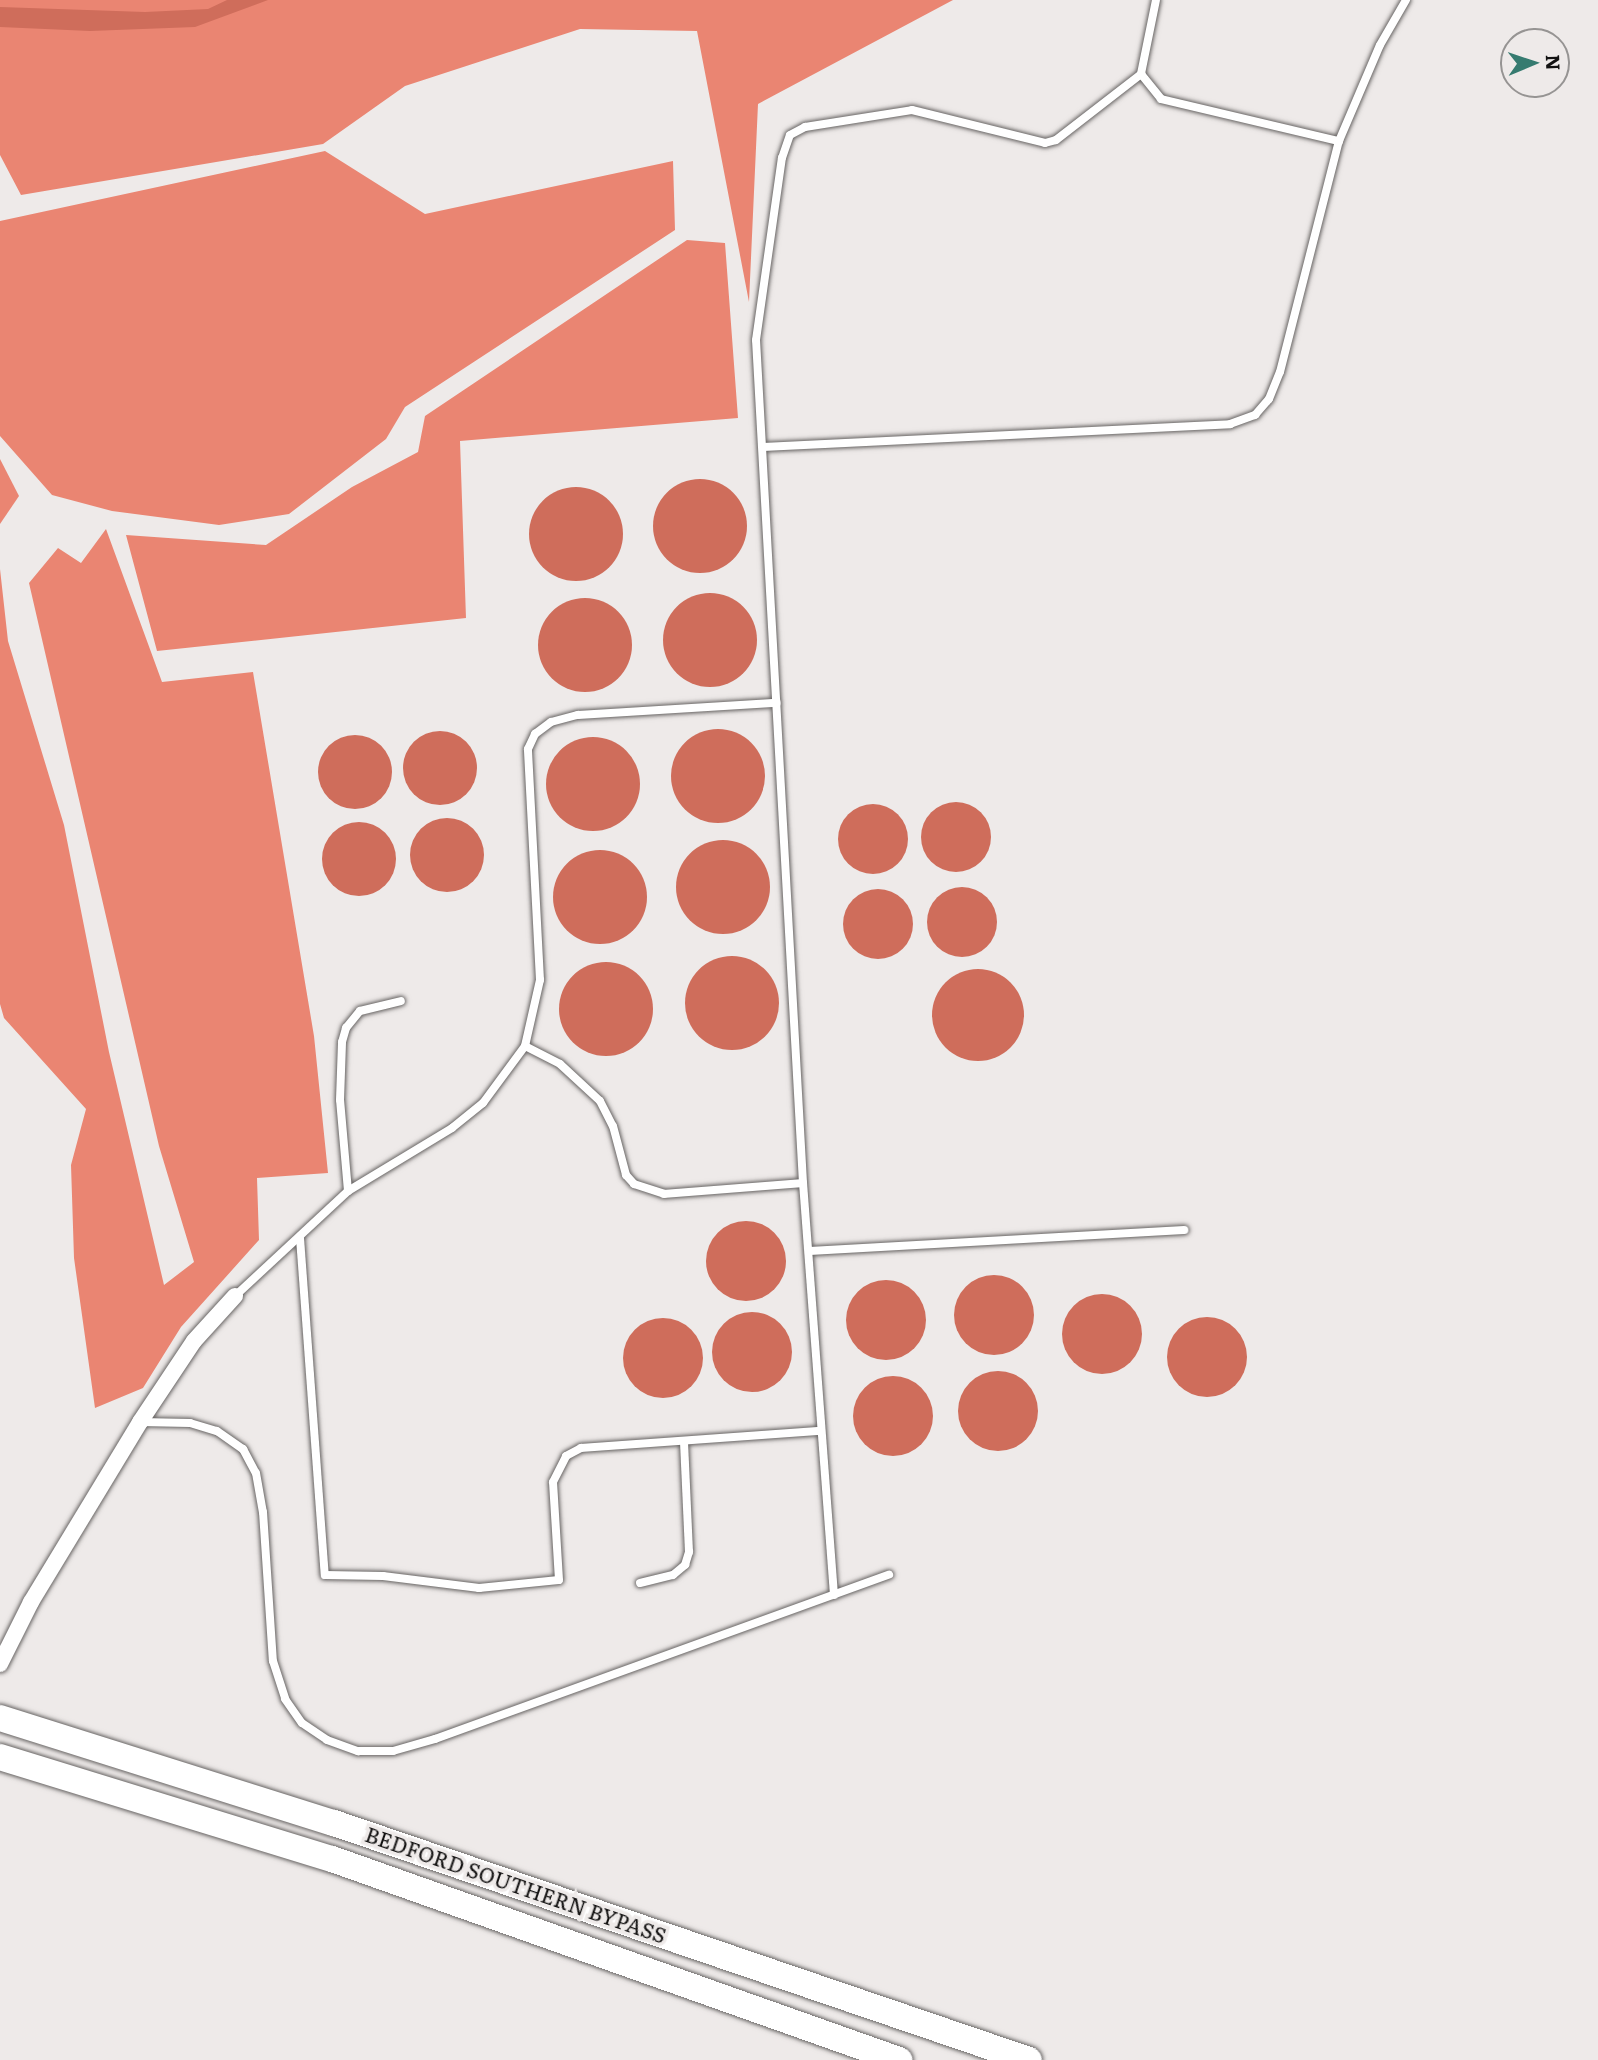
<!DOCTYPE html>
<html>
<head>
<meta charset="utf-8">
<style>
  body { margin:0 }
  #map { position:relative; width:1598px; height:2060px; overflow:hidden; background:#eeeae9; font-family:Literata,serif }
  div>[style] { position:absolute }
  .forest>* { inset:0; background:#ea8572 }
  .water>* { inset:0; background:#cf6d5b }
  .round { border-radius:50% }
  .roads { filter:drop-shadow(0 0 2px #676463) drop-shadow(0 0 2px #676463) }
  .service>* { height:8px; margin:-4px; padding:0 4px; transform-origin:4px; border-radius:4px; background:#fff }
  .minor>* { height:16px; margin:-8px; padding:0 8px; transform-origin:8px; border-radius:8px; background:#fff }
  .trunk>* { height:26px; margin:-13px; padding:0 13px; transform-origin:13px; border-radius:13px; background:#fff }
  span { translate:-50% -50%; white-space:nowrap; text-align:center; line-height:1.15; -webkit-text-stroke:7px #eeeae9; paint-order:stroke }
  .street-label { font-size:21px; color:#131212 }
  .north { position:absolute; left:1500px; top:28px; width:70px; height:70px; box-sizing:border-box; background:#eeeae9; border:2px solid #969493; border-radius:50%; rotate:88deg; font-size:19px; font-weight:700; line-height:28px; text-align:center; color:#131212 }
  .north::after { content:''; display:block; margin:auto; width:24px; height:32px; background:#367b70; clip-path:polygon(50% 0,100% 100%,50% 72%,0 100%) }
</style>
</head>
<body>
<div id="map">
  <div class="forest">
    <div style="clip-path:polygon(0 0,953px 0,758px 104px,749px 302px,697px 31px,580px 29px,405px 86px,323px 144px,21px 195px,0 155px)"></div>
    <div style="clip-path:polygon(325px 151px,425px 214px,673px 161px,675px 230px,405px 407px,386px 439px,289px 514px,219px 525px,112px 511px,52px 495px,0 436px,0 221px)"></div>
    <div style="clip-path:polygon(687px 240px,725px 243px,738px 418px,460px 441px,466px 618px,157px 651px,126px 535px,266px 545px,352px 487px,418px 452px,425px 416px)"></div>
    <div style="clip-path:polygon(0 459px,19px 496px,0 524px)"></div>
    <div style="clip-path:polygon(106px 529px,162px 682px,253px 672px,314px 1036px,328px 1173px,257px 1178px,259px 1240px,181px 1327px,143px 1388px,95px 1408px,74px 1258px,71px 1165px,86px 1109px,4px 1018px,0 1004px,0 569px,8px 641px,64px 825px,109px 1052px,164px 1285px,194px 1262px,159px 1146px,29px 583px,58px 548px,81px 563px)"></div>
  </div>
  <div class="water">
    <div style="clip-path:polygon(227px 0,268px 0,195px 27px,90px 31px,0 27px,0 7px,145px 12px,208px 9px)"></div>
    <div class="round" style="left:653px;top:479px;width:94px;height:94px"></div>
    <div class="round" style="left:529px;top:487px;width:94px;height:94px"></div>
    <div class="round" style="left:663px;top:593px;width:94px;height:94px"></div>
    <div class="round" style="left:538px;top:598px;width:94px;height:94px"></div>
    <div class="round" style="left:671px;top:729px;width:94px;height:94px"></div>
    <div class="round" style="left:403px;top:731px;width:74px;height:74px"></div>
    <div class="round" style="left:318px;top:735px;width:74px;height:74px"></div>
    <div class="round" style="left:546px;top:737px;width:94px;height:94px"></div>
    <div class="round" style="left:921px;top:802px;width:70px;height:70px"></div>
    <div class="round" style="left:838px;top:804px;width:70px;height:70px"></div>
    <div class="round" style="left:410px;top:818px;width:74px;height:74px"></div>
    <div class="round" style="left:322px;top:822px;width:74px;height:74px"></div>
    <div class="round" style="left:676px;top:840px;width:94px;height:94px"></div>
    <div class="round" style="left:553px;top:850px;width:94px;height:94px"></div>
    <div class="round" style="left:927px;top:887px;width:70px;height:70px"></div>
    <div class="round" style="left:843px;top:889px;width:70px;height:70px"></div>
    <div class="round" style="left:685px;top:956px;width:94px;height:94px"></div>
    <div class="round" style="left:559px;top:962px;width:94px;height:94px"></div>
    <div class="round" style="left:932px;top:969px;width:92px;height:92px"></div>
    <div class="round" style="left:706px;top:1221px;width:80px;height:80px"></div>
    <div class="round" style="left:954px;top:1275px;width:80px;height:80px"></div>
    <div class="round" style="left:846px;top:1280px;width:80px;height:80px"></div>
    <div class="round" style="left:1062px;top:1294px;width:80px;height:80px"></div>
    <div class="round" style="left:712px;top:1312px;width:80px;height:80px"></div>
    <div class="round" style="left:1167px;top:1317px;width:80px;height:80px"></div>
    <div class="round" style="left:623px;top:1318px;width:80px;height:80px"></div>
    <div class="round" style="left:958px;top:1371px;width:80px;height:80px"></div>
    <div class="round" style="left:853px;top:1376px;width:80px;height:80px"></div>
  </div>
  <div class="roads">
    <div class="service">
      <div style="left:1156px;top:0;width:76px;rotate:101.5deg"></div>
      <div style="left:1141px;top:74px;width:32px;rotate:51deg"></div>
      <div style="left:1161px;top:99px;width:183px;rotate:13.3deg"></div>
      <div style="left:763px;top:447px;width:468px;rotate:-2.8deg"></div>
      <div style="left:1230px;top:424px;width:27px;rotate:-20deg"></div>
      <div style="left:1255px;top:415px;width:21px;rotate:-49deg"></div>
      <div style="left:1269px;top:399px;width:29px;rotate:-68deg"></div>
      <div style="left:1280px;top:372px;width:238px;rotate:-75.7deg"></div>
      <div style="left:1339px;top:141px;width:104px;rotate:-66.9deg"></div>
      <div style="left:1380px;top:45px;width:52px;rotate:-60deg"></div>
      <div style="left:525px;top:1046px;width:39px;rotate:27deg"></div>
      <div style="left:560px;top:1064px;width:54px;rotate:42.8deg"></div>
      <div style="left:600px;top:1101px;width:28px;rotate:63deg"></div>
      <div style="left:613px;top:1126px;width:51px;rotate:75.1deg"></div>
      <div style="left:626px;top:1175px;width:12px;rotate:48deg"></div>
      <div style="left:634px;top:1184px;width:32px;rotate:18deg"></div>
      <div style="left:664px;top:1194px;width:139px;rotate:-4.5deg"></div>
      <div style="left:348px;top:1191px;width:91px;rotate:-95deg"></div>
      <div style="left:340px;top:1100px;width:58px;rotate:-88deg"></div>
      <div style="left:342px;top:1042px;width:15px;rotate:-74deg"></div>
      <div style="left:346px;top:1028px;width:22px;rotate:-51deg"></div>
      <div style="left:360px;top:1011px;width:42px;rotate:-13.7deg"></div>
      <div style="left:300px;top:1238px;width:338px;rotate:85.8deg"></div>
      <div style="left:325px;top:1575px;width:58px;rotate:1deg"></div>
      <div style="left:383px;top:1576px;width:97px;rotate:7.1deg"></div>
      <div style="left:479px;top:1588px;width:80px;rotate:-5.7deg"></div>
      <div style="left:559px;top:1580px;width:98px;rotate:-93.5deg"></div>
      <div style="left:553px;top:1482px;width:29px;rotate:-63deg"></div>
      <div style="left:566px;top:1456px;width:17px;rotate:-28deg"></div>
      <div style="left:581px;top:1448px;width:240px;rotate:-4.1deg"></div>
      <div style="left:809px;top:1251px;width:376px;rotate:-3.2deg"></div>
      <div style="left:235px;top:1296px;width:154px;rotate:-42.9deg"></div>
      <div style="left:348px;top:1191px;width:122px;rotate:-31.2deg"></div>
      <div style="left:452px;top:1128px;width:40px;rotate:-39deg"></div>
      <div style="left:483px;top:1103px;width:71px;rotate:-53.6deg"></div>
      <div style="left:525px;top:1046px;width:68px;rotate:-77.2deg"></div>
      <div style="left:540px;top:980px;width:231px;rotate:-93deg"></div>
      <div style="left:528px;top:749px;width:17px;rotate:-65deg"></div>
      <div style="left:535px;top:734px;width:20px;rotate:-37deg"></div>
      <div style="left:551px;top:722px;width:28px;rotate:-15deg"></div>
      <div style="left:578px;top:715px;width:199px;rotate:-3.5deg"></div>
      <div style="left:140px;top:1422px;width:50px;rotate:1.1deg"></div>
      <div style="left:190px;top:1423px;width:28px;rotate:17deg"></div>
      <div style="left:217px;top:1431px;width:32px;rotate:35deg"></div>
      <div style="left:243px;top:1449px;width:27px;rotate:62deg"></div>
      <div style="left:256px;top:1473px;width:40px;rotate:80deg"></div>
      <div style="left:263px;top:1512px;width:149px;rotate:86.2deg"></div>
      <div style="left:273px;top:1661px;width:40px;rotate:72deg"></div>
      <div style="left:285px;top:1699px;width:29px;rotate:55deg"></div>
      <div style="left:302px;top:1723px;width:30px;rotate:34deg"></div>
      <div style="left:327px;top:1740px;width:33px;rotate:20deg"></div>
      <div style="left:358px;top:1751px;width:35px"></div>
      <div style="left:393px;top:1751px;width:44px;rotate:-15.9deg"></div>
      <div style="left:435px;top:1739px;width:483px;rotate:-19.9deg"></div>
      <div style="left:640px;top:1583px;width:34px;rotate:-14deg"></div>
      <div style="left:673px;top:1575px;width:16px;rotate:-40deg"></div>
      <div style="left:685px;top:1565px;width:14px;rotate:-73deg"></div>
      <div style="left:689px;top:1552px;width:109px;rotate:-92.6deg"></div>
      <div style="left:834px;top:1595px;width:413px;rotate:-94.3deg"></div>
      <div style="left:803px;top:1183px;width:844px;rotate:-93.19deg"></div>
      <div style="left:756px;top:340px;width:184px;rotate:-81.9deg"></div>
      <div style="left:782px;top:158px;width:24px;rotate:-71deg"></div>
      <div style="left:790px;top:135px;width:17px;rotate:-28deg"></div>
      <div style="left:805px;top:127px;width:108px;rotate:-9deg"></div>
      <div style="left:912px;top:110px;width:137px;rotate:13.9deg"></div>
      <div style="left:1045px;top:143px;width:11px;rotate:-15deg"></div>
      <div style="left:1056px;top:140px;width:108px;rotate:-37.8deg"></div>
    </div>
    <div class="minor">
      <div style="left:0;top:1664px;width:69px;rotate:-63.4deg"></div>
      <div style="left:31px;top:1602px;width:210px;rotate:-58.8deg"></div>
      <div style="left:140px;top:1422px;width:97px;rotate:-56.3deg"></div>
      <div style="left:194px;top:1341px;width:61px;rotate:-47.7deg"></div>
    </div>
    <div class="trunk">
      <div style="left:0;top:1718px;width:350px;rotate:17.5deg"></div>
      <div style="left:334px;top:1823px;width:734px;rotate:18.83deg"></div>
      <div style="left:0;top:1757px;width:347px;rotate:17.1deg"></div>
      <div style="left:332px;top:1859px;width:602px;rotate:19.52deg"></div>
    </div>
  </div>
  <div class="street-label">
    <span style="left:516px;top:1884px;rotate:19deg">BEDFORD SOUTHERN BYPASS</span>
  </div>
  <div class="north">N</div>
</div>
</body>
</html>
